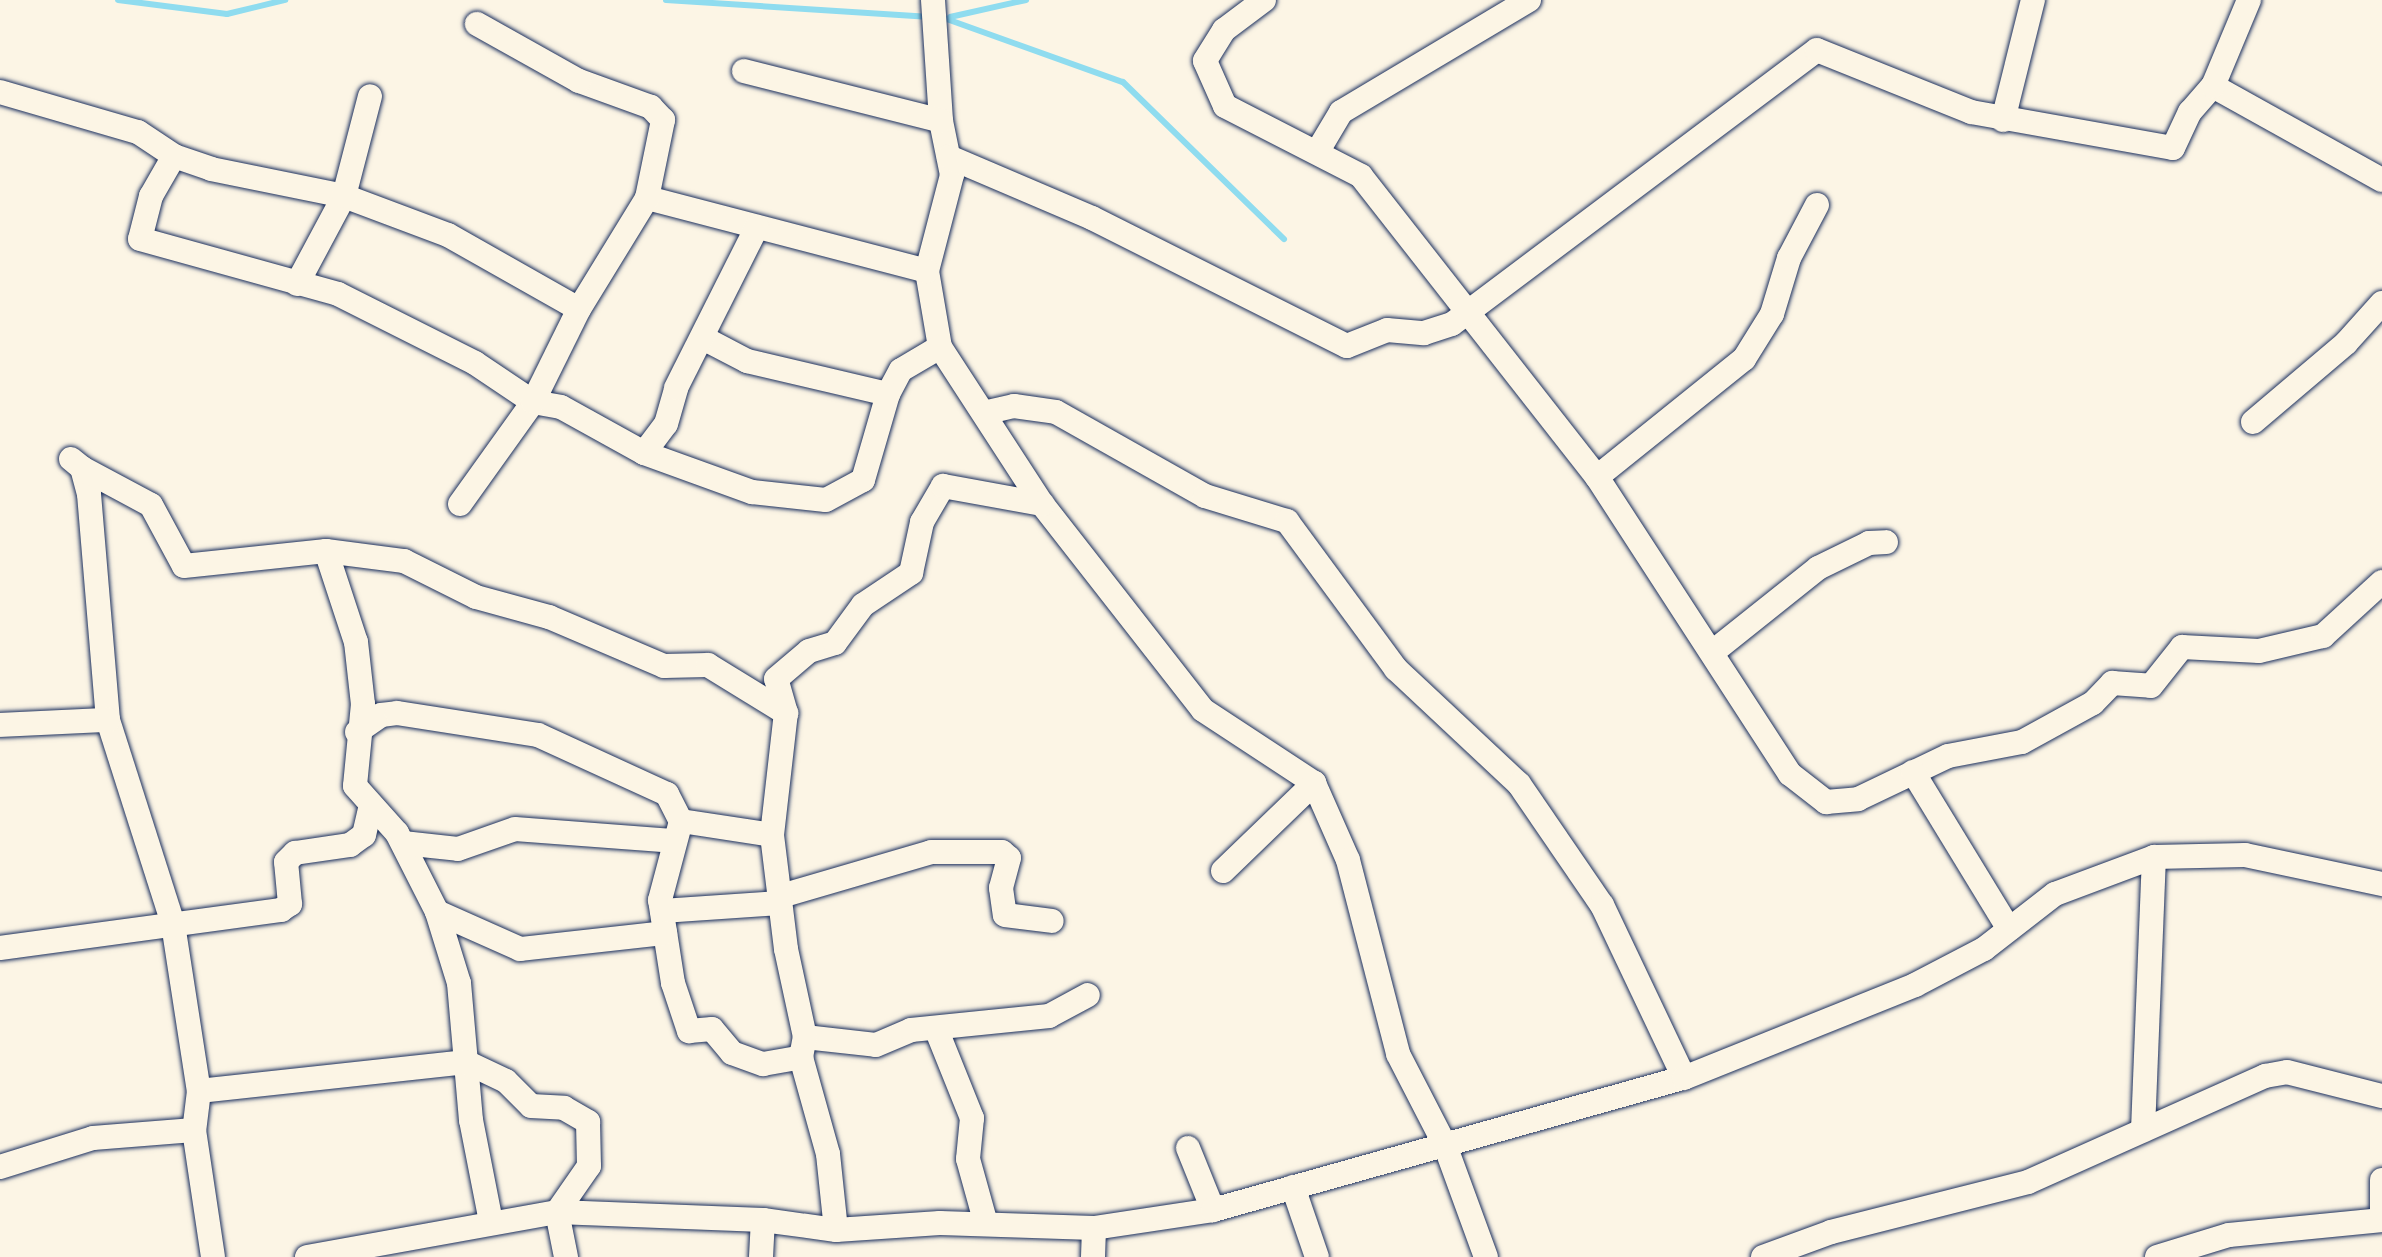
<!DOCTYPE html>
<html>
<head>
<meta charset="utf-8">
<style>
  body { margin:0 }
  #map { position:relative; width:2382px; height:1257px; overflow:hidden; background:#fcf5e5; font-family:Itim,sans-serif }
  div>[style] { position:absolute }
  .stream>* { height:6px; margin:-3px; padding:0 3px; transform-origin:3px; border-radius:3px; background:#8fdcef }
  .roads { filter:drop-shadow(0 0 2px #1b2f5e) drop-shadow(0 0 2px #1b2f5e) }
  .minor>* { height:24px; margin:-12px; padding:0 12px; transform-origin:12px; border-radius:12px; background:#fcf5e5 }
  span { translate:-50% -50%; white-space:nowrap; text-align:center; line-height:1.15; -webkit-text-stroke:6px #fcf5e5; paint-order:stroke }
</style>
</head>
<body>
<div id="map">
  <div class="stream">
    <div style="left:118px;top:0;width:110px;rotate:7.3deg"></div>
    <div style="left:227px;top:14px;width:60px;rotate:-13.6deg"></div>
    <div style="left:666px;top:0;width:265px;rotate:3.7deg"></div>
    <div style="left:941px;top:17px;width:193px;rotate:19.7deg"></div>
    <div style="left:1123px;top:82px;width:225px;rotate:44.3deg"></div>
    <div style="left:950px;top:17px;width:78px;rotate:-12.6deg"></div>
  </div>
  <div class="roads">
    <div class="minor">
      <div style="left:933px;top:0;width:121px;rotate:86.2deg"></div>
      <div style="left:941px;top:121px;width:55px;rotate:78.5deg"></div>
      <div style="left:952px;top:175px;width:99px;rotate:104.6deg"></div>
      <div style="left:927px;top:271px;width:77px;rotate:80.3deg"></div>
      <div style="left:940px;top:347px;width:187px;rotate:57deg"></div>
      <div style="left:1042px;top:504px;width:261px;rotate:52deg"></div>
      <div style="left:1203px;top:710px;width:133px;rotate:33.3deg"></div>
      <div style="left:1314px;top:783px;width:84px;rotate:66.2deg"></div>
      <div style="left:1348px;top:860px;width:200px;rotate:75.5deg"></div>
      <div style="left:1398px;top:1054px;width:102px;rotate:62.7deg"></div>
      <div style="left:1445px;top:1145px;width:119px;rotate:69.9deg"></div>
      <div style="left:1264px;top:0;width:50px;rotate:143.1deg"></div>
      <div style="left:1224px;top:30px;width:36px;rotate:122deg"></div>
      <div style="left:1205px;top:61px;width:49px;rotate:66deg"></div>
      <div style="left:1225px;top:106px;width:153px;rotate:27.2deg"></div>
      <div style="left:1361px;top:176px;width:382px;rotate:51.9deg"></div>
      <div style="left:1597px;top:477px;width:354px;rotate:57deg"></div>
      <div style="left:1790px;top:774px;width:46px;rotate:37.9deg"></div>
      <div style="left:1826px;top:802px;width:32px;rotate:-5deg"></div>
      <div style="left:1858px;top:799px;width:100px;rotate:-25.5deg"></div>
      <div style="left:1948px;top:756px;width:75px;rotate:-10.7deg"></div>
      <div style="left:2022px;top:742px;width:81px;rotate:-28.8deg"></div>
      <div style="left:2093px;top:703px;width:28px;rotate:-46deg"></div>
      <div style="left:2112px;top:683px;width:39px;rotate:4deg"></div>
      <div style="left:2151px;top:686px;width:50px;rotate:-51.5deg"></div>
      <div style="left:2182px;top:647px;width:77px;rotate:3deg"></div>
      <div style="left:2259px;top:651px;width:66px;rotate:-13.2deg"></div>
      <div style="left:2323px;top:636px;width:80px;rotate:-42.5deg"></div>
      <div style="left:744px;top:71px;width:203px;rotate:14.2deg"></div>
      <div style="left:2213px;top:86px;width:193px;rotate:29.1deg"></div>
      <div style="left:0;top:92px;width:144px;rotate:16.2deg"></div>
      <div style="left:138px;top:132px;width:43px;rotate:33.7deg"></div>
      <div style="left:174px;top:156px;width:39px;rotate:19deg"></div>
      <div style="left:211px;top:169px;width:136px;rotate:11.5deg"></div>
      <div style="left:344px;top:196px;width:111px;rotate:20.6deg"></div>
      <div style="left:448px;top:235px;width:150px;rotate:29.5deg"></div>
      <div style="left:2003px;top:120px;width:124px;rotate:-76deg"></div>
      <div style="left:1319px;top:149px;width:43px;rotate:-59.3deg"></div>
      <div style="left:1341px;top:112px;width:219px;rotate:-30.8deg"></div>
      <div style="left:174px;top:156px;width:46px;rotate:119.9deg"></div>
      <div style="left:151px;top:196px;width:44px;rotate:104.3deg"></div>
      <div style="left:140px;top:239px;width:205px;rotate:15.5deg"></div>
      <div style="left:338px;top:294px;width:153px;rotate:26.7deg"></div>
      <div style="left:475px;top:363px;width:70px;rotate:33.9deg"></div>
      <div style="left:533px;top:402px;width:28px;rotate:10deg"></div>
      <div style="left:561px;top:407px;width:95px;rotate:29deg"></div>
      <div style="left:644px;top:453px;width:115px;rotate:19.9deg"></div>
      <div style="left:752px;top:492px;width:74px;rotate:6.2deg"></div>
      <div style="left:826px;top:500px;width:42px;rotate:-28.4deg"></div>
      <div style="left:863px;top:480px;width:90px;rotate:-73.8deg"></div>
      <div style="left:888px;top:394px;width:27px;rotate:-62deg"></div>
      <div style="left:901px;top:370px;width:45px;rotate:-30.5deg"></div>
      <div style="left:949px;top:157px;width:155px;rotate:23.1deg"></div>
      <div style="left:1092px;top:218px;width:285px;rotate:26.7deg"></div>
      <div style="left:1347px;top:346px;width:43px;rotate:-21.8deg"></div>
      <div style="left:1387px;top:330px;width:37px;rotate:5deg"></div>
      <div style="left:1424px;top:333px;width:29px;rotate:-18deg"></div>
      <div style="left:1452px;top:324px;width:456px;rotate:-36.9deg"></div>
      <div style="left:1817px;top:50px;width:166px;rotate:21.9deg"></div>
      <div style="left:1971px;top:112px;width:205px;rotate:10.1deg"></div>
      <div style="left:2173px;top:148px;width:40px;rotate:-65deg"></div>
      <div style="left:2190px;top:112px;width:35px;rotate:-49deg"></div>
      <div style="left:2213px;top:86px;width:93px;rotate:-67.3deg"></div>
      <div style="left:647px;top:198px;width:289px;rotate:14.6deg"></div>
      <div style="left:297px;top:284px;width:100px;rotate:-61.9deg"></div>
      <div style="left:344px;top:196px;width:103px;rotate:-75.4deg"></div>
      <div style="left:703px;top:338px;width:50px;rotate:27.6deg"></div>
      <div style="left:747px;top:361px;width:145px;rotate:13.2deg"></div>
      <div style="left:988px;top:412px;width:27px;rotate:-13deg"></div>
      <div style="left:1014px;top:406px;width:42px;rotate:8.1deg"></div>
      <div style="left:1056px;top:412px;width:171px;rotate:29.4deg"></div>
      <div style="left:1205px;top:496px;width:86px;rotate:17deg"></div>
      <div style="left:1287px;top:521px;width:184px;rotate:53.6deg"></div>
      <div style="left:1396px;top:669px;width:168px;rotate:43.1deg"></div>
      <div style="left:1519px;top:784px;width:147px;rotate:55.6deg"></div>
      <div style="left:1602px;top:905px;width:191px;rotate:64.6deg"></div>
      <div style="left:2253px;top:422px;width:122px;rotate:-40.3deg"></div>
      <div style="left:2346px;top:343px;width:54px;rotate:-48deg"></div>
      <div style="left:644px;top:453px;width:36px;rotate:-53deg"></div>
      <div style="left:666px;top:424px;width:37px;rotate:-74deg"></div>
      <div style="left:676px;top:388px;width:180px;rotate:-63.3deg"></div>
      <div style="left:71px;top:459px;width:14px;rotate:39deg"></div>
      <div style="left:82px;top:468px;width:27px;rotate:75deg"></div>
      <div style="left:89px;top:494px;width:227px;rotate:85.2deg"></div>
      <div style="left:108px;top:720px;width:214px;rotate:72.3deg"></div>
      <div style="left:173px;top:924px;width:169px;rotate:81.2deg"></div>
      <div style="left:199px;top:1091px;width:39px;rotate:97deg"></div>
      <div style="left:194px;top:1130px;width:128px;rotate:81.5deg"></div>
      <div style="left:82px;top:468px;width:78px;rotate:28.2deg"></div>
      <div style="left:151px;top:505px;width:69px;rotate:61.6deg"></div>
      <div style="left:184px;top:566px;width:143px;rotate:-6deg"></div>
      <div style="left:326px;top:551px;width:79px;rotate:7.3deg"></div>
      <div style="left:404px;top:561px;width:80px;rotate:26.6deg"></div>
      <div style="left:476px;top:597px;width:76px;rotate:15.3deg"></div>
      <div style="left:549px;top:617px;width:125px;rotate:23.1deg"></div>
      <div style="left:664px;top:666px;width:44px;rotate:-1.3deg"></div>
      <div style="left:708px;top:665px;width:92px;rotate:31.6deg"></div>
      <div style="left:1597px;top:477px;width:189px;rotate:-38.8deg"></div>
      <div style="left:1744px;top:359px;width:53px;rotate:-58.1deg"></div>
      <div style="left:1772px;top:314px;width:59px;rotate:-73.1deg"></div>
      <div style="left:1789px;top:258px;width:60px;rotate:-62.2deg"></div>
      <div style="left:460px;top:504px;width:125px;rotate:-54.4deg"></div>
      <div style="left:533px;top:402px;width:104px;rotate:-63.7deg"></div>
      <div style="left:579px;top:309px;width:130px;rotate:-58.5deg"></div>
      <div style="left:647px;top:198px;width:80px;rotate:-78.4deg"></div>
      <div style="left:663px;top:120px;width:18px;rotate:-133deg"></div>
      <div style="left:651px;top:107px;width:77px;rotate:-160.1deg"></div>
      <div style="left:579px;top:81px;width:117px;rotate:-150.8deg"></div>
      <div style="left:326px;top:551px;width:96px;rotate:71.8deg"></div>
      <div style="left:356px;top:642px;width:62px;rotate:83.6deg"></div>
      <div style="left:363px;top:704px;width:82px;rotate:95.6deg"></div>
      <div style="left:355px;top:786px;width:63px;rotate:48.2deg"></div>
      <div style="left:397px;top:833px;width:89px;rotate:63.1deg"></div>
      <div style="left:437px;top:912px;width:74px;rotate:72.8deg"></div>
      <div style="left:459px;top:983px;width:138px;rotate:85deg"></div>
      <div style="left:471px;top:1120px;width:104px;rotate:78.9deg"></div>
      <div style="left:1714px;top:651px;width:133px;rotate:-38.6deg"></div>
      <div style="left:1818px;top:568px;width:57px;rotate:-26.1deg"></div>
      <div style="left:1869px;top:543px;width:17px;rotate:-3deg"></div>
      <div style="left:0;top:725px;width:108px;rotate:-2.7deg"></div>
      <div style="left:357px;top:732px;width:29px;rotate:-35deg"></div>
      <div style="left:381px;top:715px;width:16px;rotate:-7deg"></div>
      <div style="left:397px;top:713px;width:143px;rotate:8.9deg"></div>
      <div style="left:538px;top:735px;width:142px;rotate:24.6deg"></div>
      <div style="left:667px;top:794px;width:30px;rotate:63deg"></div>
      <div style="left:681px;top:821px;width:92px;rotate:8.7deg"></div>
      <div style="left:1913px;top:772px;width:184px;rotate:58.6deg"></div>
      <div style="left:681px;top:821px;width:82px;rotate:104.9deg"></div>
      <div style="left:660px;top:900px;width:84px;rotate:81.1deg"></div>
      <div style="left:673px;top:983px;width:51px;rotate:71.6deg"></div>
      <div style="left:689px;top:1031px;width:23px;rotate:-5deg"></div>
      <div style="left:712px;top:1029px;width:31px;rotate:50deg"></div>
      <div style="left:732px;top:1053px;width:33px;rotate:20deg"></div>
      <div style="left:763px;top:1064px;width:39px;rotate:-10deg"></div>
      <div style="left:403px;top:843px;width:55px;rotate:6.2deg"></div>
      <div style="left:458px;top:849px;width:60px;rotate:-19.3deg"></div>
      <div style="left:515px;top:829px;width:158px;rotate:4.3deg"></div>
      <div style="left:1223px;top:871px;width:127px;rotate:-44deg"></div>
      <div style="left:781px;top:896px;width:156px;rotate:-16.3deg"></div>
      <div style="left:931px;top:852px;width:71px"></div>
      <div style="left:1002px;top:852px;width:9px;rotate:41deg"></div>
      <div style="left:1009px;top:858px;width:31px;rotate:105deg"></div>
      <div style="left:1001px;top:888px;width:27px;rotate:82deg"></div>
      <div style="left:1005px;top:915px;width:47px;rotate:7.3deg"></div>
      <div style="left:662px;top:911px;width:118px;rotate:-3.9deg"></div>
      <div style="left:437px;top:912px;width:91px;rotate:24deg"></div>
      <div style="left:520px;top:949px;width:146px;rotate:-6.3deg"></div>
      <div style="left:0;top:948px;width:284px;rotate:-7.7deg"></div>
      <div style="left:281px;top:910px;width:11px;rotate:-34deg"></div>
      <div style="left:290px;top:904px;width:42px;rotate:-95.4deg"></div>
      <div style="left:286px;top:862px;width:13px;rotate:-45deg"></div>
      <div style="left:295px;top:853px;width:56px;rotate:-8.3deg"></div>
      <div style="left:350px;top:845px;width:17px;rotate:-36deg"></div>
      <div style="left:364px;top:835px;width:28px;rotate:-77deg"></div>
      <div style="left:937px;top:1031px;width:94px;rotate:68.1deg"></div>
      <div style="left:972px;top:1118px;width:41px;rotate:95.6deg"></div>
      <div style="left:968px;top:1159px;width:67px;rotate:74.5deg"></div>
      <div style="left:805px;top:1037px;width:71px;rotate:6.4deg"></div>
      <div style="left:876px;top:1045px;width:38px;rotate:-23deg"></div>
      <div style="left:911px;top:1030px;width:139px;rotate:-5.8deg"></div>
      <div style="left:1049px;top:1016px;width:44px;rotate:-28.3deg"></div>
      <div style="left:199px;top:1091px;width:269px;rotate:-6.2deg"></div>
      <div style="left:466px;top:1062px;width:44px;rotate:25.4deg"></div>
      <div style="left:506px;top:1081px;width:35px;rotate:45deg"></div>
      <div style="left:531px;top:1106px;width:33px;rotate:3deg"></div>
      <div style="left:564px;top:1108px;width:28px;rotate:30deg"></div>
      <div style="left:588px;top:1122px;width:44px;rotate:88.7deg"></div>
      <div style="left:589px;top:1166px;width:56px;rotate:124.8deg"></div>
      <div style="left:557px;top:1212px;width:46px;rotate:78.7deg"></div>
      <div style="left:2143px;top:1130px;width:273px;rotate:-87.7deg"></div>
      <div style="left:1188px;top:1148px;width:67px;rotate:68deg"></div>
      <div style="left:0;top:1167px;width:97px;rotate:-17.3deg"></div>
      <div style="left:93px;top:1138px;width:101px;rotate:-4.5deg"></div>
      <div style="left:2382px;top:1180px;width:32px;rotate:90deg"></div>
      <div style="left:1293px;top:1187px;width:74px;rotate:71.1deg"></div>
      <div style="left:836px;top:1230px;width:76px;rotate:-96deg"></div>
      <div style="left:828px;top:1154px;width:101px;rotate:-105.6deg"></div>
      <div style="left:801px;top:1057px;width:20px;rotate:-79deg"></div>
      <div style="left:805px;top:1037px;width:90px;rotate:-102.2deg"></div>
      <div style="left:786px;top:949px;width:115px;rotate:-97deg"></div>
      <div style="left:772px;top:835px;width:123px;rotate:-83.5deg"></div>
      <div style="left:786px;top:713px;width:35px;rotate:-106deg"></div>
      <div style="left:776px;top:679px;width:43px;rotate:-40.3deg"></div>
      <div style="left:809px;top:651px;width:27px;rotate:-17deg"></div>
      <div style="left:835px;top:643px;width:47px;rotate:-53.6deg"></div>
      <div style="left:863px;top:605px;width:58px;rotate:-33.7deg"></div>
      <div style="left:911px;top:573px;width:52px;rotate:-77.8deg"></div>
      <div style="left:922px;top:522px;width:42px;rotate:-59.7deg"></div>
      <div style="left:943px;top:486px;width:101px;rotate:10.3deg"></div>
      <div style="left:307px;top:1257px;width:254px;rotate:-10.2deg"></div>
      <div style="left:557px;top:1212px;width:206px;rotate:2.2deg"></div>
      <div style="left:763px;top:1220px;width:74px;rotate:7.8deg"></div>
      <div style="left:836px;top:1230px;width:104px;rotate:-3.9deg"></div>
      <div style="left:940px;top:1223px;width:154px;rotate:1.9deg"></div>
      <div style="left:1094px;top:1228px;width:120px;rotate:-8.6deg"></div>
      <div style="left:1213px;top:1210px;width:489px;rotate:-15.7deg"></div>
      <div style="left:1684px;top:1078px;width:249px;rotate:-21.9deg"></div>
      <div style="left:1915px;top:985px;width:78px;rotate:-27.6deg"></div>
      <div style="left:1984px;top:949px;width:90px;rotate:-37.8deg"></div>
      <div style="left:2055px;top:894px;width:106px;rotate:-20.5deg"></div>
      <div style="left:2154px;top:857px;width:91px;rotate:-1.3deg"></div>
      <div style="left:2245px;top:855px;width:140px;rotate:12deg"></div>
      <div style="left:761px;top:1257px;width:37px;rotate:-87deg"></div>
      <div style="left:1093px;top:1257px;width:29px;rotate:-88deg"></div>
      <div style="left:1763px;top:1257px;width:72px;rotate:-20.2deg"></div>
      <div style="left:1831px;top:1232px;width:203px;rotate:-14.2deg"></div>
      <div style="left:2028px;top:1182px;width:260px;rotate:-24.1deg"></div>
      <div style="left:2265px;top:1076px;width:22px;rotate:-10deg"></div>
      <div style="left:2287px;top:1072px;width:98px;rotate:14.2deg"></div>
      <div style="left:2157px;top:1257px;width:75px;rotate:-17deg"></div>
      <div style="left:2229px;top:1235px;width:154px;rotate:-5.6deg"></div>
    </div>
  </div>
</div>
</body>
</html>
